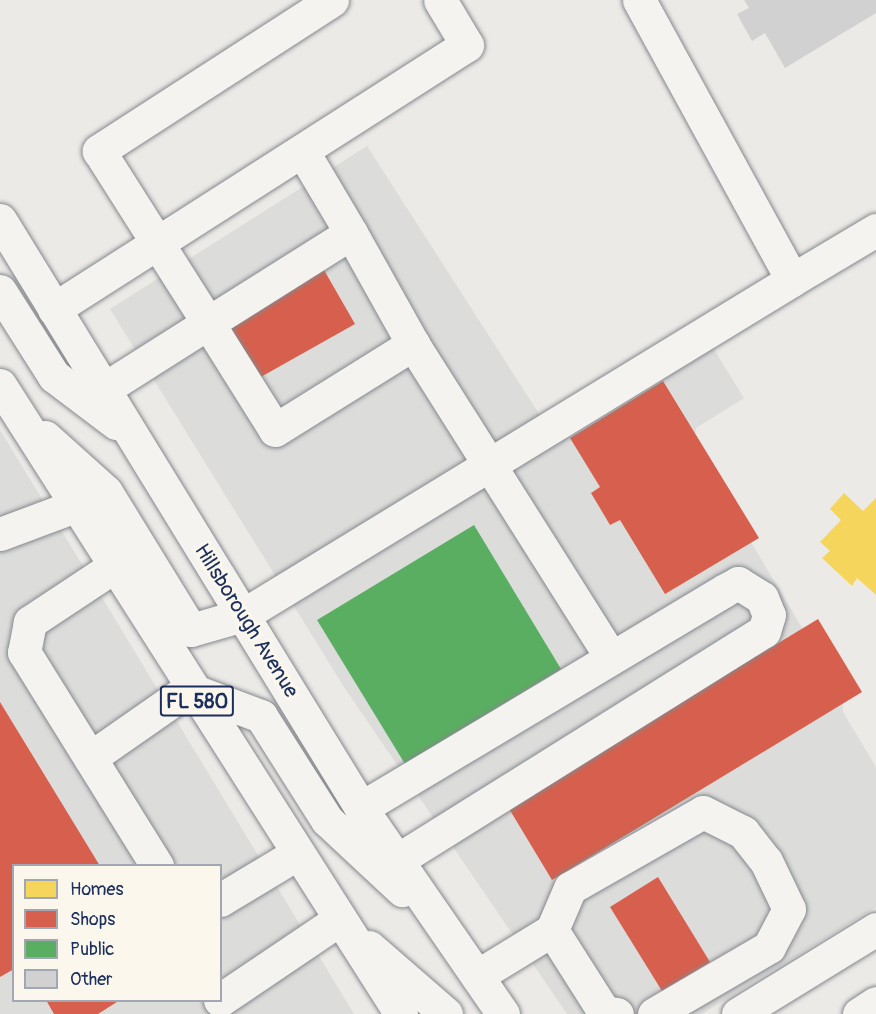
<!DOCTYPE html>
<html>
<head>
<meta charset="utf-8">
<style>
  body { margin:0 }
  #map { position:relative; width:876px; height:1014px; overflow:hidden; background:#eceae6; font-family:Pangolin,sans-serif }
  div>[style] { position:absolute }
  .built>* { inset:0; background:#dcdcda }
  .homes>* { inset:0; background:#f6d55c }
  .shops>* { inset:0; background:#d6604d }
  .public>* { inset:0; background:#5aae61 }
  .building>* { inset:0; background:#d2d1d1 }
  .roads { filter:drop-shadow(0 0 2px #85888f) drop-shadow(0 0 2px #85888f) }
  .minor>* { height:33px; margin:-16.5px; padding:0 16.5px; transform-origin:16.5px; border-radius:16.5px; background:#f4f3ef }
  .major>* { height:33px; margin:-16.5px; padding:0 16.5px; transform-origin:16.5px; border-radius:16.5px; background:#f4f3ef }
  span { translate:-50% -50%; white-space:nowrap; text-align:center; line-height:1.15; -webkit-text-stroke:6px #fbf7ec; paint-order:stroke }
  .shield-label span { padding:2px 4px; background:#fbf7ec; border:2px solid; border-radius:4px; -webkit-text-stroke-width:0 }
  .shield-label { font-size:20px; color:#1b2f5e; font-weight:700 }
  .street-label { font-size:21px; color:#1b2f5e }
  .legend { position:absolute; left:12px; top:864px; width:210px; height:138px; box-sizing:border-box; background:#fbf7ec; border:2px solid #a1a7b3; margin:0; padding:8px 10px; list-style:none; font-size:18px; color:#1b2f5e }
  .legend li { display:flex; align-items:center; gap:12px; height:30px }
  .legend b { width:30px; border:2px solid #a1a7b3 }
</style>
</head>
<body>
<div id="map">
  <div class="built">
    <div style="clip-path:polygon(367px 146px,554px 437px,705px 335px,744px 398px,696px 428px,694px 447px,843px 696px,843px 712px,876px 767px,876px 907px,702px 1014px,567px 1014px,344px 687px,110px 309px)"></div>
    <div style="clip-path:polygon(evenodd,0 430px,80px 561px,354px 1014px,0 1014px,0 430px,14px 866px,220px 866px,220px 1000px,14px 1000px,14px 866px)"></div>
  </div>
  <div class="homes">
    <div style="clip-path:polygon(844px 493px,863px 511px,876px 498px,876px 595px,857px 578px,852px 586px,822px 558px,830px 551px,820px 542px,841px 520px,830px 509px)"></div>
  </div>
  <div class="shops">
    <div style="clip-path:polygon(324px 270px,355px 324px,259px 378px,229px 325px)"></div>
    <div style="clip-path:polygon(663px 381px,759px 538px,665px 594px,620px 520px,610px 525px,591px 493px,600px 487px,570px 438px)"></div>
    <div style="clip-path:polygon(818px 619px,862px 692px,552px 880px,508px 807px)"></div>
    <div style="clip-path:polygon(0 702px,100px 866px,14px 866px,14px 969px,0 977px)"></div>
    <div style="clip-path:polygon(658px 877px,710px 962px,662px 991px,610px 907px)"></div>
    <div style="clip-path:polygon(46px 1000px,120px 1000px,98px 1014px,54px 1014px)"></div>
  </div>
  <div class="public">
    <div style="clip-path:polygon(474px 525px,561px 669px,405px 764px,317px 620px)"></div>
  </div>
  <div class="building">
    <div style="clip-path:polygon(744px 0,876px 0,876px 13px,785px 68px,765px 33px,752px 41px,737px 14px,749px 8px)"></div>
  </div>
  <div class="roads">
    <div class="minor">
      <div style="left:332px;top:0;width:278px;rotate:147.1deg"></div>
      <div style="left:99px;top:151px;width:204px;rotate:57.6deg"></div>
      <div style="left:208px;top:323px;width:169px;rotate:-32.2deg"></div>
      <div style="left:351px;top:233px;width:127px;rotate:60.8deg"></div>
      <div style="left:639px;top:0;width:319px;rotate:61.3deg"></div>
      <div style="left:792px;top:280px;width:98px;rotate:-30.8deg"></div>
      <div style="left:303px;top:152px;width:94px;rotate:59.3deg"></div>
      <div style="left:54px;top:309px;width:490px;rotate:-32.6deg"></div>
      <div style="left:467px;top:45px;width:52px;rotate:-121deg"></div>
      <div style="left:104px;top:389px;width:123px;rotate:-32.4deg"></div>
      <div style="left:208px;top:323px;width:126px;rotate:57.9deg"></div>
      <div style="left:275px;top:430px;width:163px;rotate:-31.9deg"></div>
      <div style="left:413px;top:344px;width:370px;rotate:57.7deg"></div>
      <div style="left:0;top:534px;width:80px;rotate:-20.5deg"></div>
      <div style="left:113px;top:567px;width:100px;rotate:146.5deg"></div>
      <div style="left:30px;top:622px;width:31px;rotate:101deg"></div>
      <div style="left:24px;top:652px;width:252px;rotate:58.1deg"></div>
      <div style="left:243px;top:615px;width:643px;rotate:-31.39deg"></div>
      <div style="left:90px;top:758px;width:121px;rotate:-34.9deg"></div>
      <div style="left:361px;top:808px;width:424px;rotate:-30.9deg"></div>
      <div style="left:725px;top:590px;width:15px;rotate:-28deg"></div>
      <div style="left:738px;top:583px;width:28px;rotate:32deg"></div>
      <div style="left:762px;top:598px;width:18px;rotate:68deg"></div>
      <div style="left:769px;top:615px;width:17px;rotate:107deg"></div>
      <div style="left:764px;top:631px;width:433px;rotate:148deg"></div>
      <div style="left:220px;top:900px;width:87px;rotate:-31deg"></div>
      <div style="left:552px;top:930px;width:97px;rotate:57.6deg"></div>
      <div style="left:604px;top:1012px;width:13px;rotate:9deg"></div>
      <div style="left:477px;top:976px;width:88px;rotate:-31.5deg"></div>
      <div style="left:552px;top:930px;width:46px;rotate:-66.8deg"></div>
      <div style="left:570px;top:888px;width:153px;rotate:-29.7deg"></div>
      <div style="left:703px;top:812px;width:45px;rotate:26.6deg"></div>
      <div style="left:743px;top:832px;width:37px;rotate:52deg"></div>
      <div style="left:766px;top:861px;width:53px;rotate:64.4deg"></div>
      <div style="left:789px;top:909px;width:43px;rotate:117.8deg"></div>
      <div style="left:769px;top:947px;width:133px;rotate:149.8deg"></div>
      <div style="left:220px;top:1000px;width:141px;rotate:-34deg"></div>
      <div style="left:738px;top:1014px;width:162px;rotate:-31.6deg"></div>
      <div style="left:859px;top:1014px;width:20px;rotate:-33deg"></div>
    </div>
    <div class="major">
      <div style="left:0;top:220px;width:690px;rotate:58.45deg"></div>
      <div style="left:361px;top:808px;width:250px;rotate:55.4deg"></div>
      <div style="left:0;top:291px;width:101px;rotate:57.6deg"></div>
      <div style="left:54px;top:376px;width:78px;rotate:37.2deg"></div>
      <div style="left:0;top:385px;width:746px;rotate:57.48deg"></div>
      <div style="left:45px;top:437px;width:82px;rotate:42deg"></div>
      <div style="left:106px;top:492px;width:162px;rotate:58.4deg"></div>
      <div style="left:191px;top:630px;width:54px;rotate:-16.1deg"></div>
      <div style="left:189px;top:689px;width:77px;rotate:20.6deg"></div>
      <div style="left:261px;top:716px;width:123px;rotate:57.6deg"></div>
      <div style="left:327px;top:820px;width:103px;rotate:43deg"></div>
      <div style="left:369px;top:947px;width:102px;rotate:41deg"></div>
    </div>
  </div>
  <div class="shield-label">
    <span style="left:197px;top:701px">FL 580</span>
  </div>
  <div class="street-label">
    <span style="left:246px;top:621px;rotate:58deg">Hillsborough Avenue</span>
  </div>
  <ul class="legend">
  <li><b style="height:16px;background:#f6d55c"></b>Homes</li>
  <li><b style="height:16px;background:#d6604d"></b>Shops</li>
  <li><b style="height:16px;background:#5aae61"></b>Public</li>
  <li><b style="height:16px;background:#d2d1d1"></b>Other</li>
  </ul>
</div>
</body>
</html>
